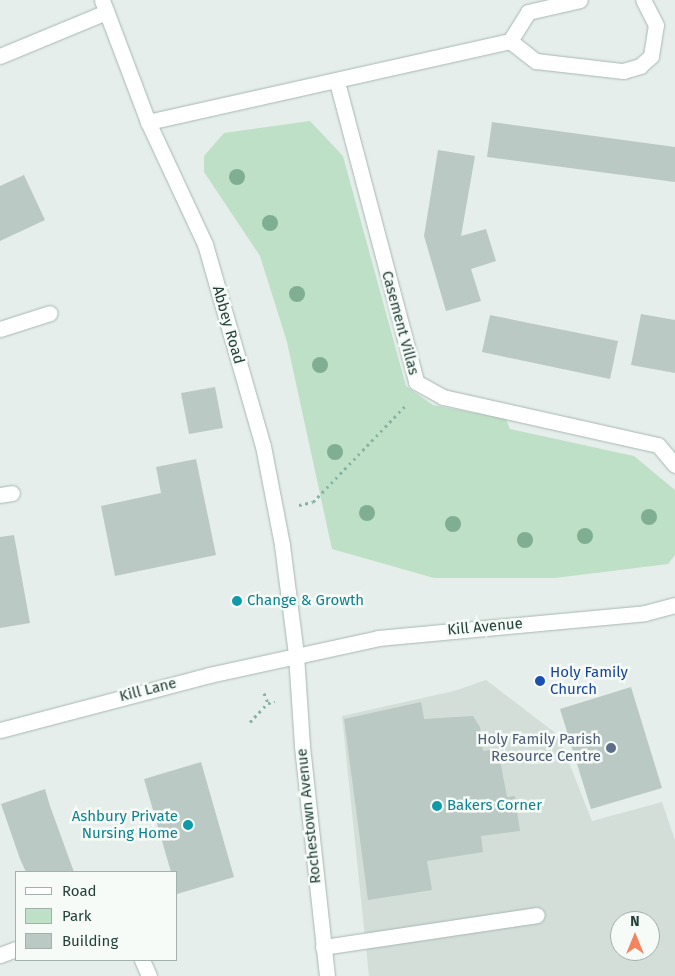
<!DOCTYPE html>
<html>
<head>
<meta charset="utf-8">
<style>
  body { margin:0 }
  #map { position:relative; width:675px; height:976px; overflow:hidden; background:#e5eeea; font-family:"Fira Sans",sans-serif }
  div>[style] { position:absolute }
  .built>* { inset:0; background:#d3ded9 }
  .green>* { inset:0; background:#bee0c7 }
  .building>* { inset:0; background:#bac9c3 }
  .path>* { height:3px; margin-top:-1.5px; transform-origin:0; background:repeating-linear-gradient(90deg,#85b3a4 0 2.5px,transparent 0 6.5px) }
  .roads { filter:drop-shadow(0 0 1px #a7b7b1) drop-shadow(0 0 1px #a7b7b1) }
  .service>* { height:15px; margin:-7.5px; padding:0 7.5px; transform-origin:7.5px; border-radius:7.5px; background:#fff }
  .minor>* { height:15px; margin:-7.5px; padding:0 7.5px; transform-origin:7.5px; border-radius:7.5px; background:#fff }
  .secondary>* { height:15px; margin:-7.5px; padding:0 7.5px; transform-origin:7.5px; border-radius:7.5px; background:#fff }
  .trees>* { width:16px; height:16px; margin:-8px; border-radius:50%; background:#7fae92 }
  .dots>* { width:14px; height:14px; translate:-50% -50%; box-sizing:border-box; border:2px solid #f6fbf8; border-radius:50% }
  span { translate:-50% -50%; white-space:nowrap; text-align:center; line-height:1.15; -webkit-text-stroke:5px #f6fbf8; paint-order:stroke }
  .street-label { font-size:15px; color:#234139 }
  .culture-label { font-size:15px; color:#0d838f }
  .left { translate:0 -50%; text-align:left }
  .right { translate:-100% -50%; text-align:right }
  .transit-label { font-size:15px; color:#164399 }
  .service-label { font-size:15px; color:#4e5e75 }
  .legend { position:absolute; left:15px; top:871px; width:162px; height:90px; box-sizing:border-box; background:#f6fbf8; border:1px solid #a2b1ac; margin:0; padding:6px 9px; list-style:none; font-size:15px; color:#234139 }
  .legend li { display:flex; align-items:center; gap:10px; height:25px }
  .legend b { width:25px; border:1px solid #a2b1ac }
  .north { position:absolute; left:610px; top:911px; width:50px; height:50px; box-sizing:border-box; background:#f6fbf8; border:1px solid #a2b1ac; border-radius:50%; rotate:0deg; font-size:14px; font-weight:700; line-height:20px; text-align:center; color:#234139 }
  .north::after { content:''; display:block; margin:auto; width:18px; height:22px; background:#f5835d; clip-path:polygon(50% 0,100% 100%,50% 72%,0 100%) }
</style>
</head>
<body>
<div id="map">
  <div class="built">
    <div style="clip-path:polygon(evenodd,486px 680px,558px 735px,592px 821px,662px 802px,675px 840px,675px 976px,369px 976px,342px 716px,454px 691px,486px 680px,620px 921px,650px 921px,650px 951px,620px 951px,620px 921px)"></div>
  </div>
  <div class="green">
    <div style="clip-path:polygon(310px 121px,343px 156px,406px 386px,433px 405px,506px 419px,510px 429px,634px 456px,675px 490px,675px 555px,668px 564px,555px 578px,434px 578px,332px 549px,287px 342px,260px 256px,204px 172px,204px 156px,224px 133px)"></div>
  </div>
  <div class="building">
    <div style="clip-path:polygon(492px 122px,675px 147px,675px 182px,487px 157px)"></div>
    <div style="clip-path:polygon(438px 150px,475px 156px,461px 236px,486px 229px,496px 261px,471px 269px,481px 301px,446px 311px,424px 236px)"></div>
    <div style="clip-path:polygon(24px 175px,45px 220px,0 241px,0 186px)"></div>
    <div style="clip-path:polygon(641px 314px,675px 320px,675px 373px,631px 365px)"></div>
    <div style="clip-path:polygon(490px 315px,618px 341px,610px 379px,482px 352px)"></div>
    <div style="clip-path:polygon(215px 387px,223px 428px,189px 434px,181px 393px)"></div>
    <div style="clip-path:polygon(196px 459px,216px 555px,115px 576px,101px 506px,161px 493px,156px 467px)"></div>
    <div style="clip-path:polygon(14px 535px,30px 623px,0 628px,0 537px)"></div>
    <div style="clip-path:polygon(631px 687px,662px 788px,591px 809px,560px 709px)"></div>
    <div style="clip-path:polygon(421px 702px,424px 719px,473px 716px,480px 727px,483px 751px,498px 749px,507px 797px,515px 796px,520px 831px,481px 836px,483px 852px,427px 861px,432px 890px,368px 900px,344px 719px)"></div>
    <div style="clip-path:polygon(201px 762px,234px 877px,177px 894px,176px 872px,171px 872px,144px 779px)"></div>
    <div style="clip-path:polygon(45px 789px,50px 806px,74px 872px,26px 872px,20px 859px,1px 804px)"></div>
  </div>
  <div class="path">
    <div style="left:299px;top:505px;width:14px;rotate:-12deg"></div>
    <div style="left:313px;top:502px;width:134px;rotate:-46.2deg"></div>
    <div style="left:264px;top:693px;width:11px;rotate:68deg"></div>
    <div style="left:250px;top:722px;width:26px;rotate:-47deg"></div>
    <div style="left:268px;top:703px;width:7px;rotate:-8deg"></div>
  </div>
  <div class="roads">
    <div class="service">
      <div style="left:323px;top:947px;width:216px;rotate:-8.5deg"></div>
    </div>
    <div class="minor">
      <div style="left:510px;top:41px;width:33px;rotate:38deg"></div>
      <div style="left:536px;top:61px;width:88px;rotate:6.6deg"></div>
      <div style="left:623px;top:71px;width:18px;rotate:-16deg"></div>
      <div style="left:640px;top:66px;width:15px;rotate:-42deg"></div>
      <div style="left:651px;top:56px;width:31px;rotate:-81deg"></div>
      <div style="left:656px;top:25px;width:28px;rotate:-117deg"></div>
      <div style="left:0;top:56px;width:115px;rotate:-22.5deg"></div>
      <div style="left:337px;top:82px;width:310px;rotate:75.2deg"></div>
      <div style="left:416px;top:382px;width:31px;rotate:29deg"></div>
      <div style="left:443px;top:397px;width:220px;rotate:12.6deg"></div>
      <div style="left:658px;top:445px;width:26px;rotate:50deg"></div>
      <div style="left:148px;top:122px;width:371px;rotate:-12.6deg"></div>
      <div style="left:510px;top:41px;width:34px;rotate:-58deg"></div>
      <div style="left:528px;top:12px;width:53px;rotate:-13deg"></div>
      <div style="left:0;top:329px;width:52px;rotate:-17.7deg"></div>
      <div style="left:0;top:495px;width:12px;rotate:-9deg"></div>
      <div style="left:0;top:955px;width:17px;rotate:-21deg"></div>
      <div style="left:142px;top:960px;width:17px;rotate:66deg"></div>
    </div>
    <div class="secondary">
      <div style="left:102px;top:0;width:130px;rotate:69.3deg"></div>
      <div style="left:148px;top:122px;width:135px;rotate:65deg"></div>
      <div style="left:205px;top:244px;width:210px;rotate:74deg"></div>
      <div style="left:263px;top:446px;width:101px;rotate:79.1deg"></div>
      <div style="left:282px;top:545px;width:111px;rotate:82.7deg"></div>
      <div style="left:296px;top:655px;width:91px;rotate:86.2deg"></div>
      <div style="left:302px;top:746px;width:231px;rotate:83.8deg"></div>
      <div style="left:0;top:730px;width:216px;rotate:-14.7deg"></div>
      <div style="left:209px;top:675px;width:173px;rotate:-12.3deg"></div>
      <div style="left:378px;top:638px;width:268px;rotate:-5.3deg"></div>
      <div style="left:645px;top:613px;width:31px;rotate:-15deg"></div>
    </div>
  </div>
  <div class="trees">
    <div style="left:237px;top:177px"></div>
    <div style="left:270px;top:223px"></div>
    <div style="left:297px;top:294px"></div>
    <div style="left:320px;top:365px"></div>
    <div style="left:335px;top:452px"></div>
    <div style="left:367px;top:513px"></div>
    <div style="left:649px;top:517px"></div>
    <div style="left:453px;top:524px"></div>
    <div style="left:585px;top:536px"></div>
    <div style="left:525px;top:540px"></div>
  </div>
  <div class="dots">
    <div style="left:237px;top:601px;background:#0f9aa8"></div>
    <div style="left:540px;top:681px;background:#1a4fb4"></div>
    <div style="left:611px;top:748px;background:#5c6f8a"></div>
    <div style="left:437px;top:806px;background:#0f9aa8"></div>
    <div style="left:188px;top:825px;background:#0f9aa8"></div>
  </div>
  <div class="street-label">
    <span style="left:400px;top:323px;rotate:75deg">Casement Villas</span>
    <span style="left:228px;top:325px;rotate:74deg">Abbey Road</span>
    <span style="left:485px;top:627px;rotate:-5deg">Kill Avenue</span>
    <span style="left:148px;top:690px;rotate:-14deg">Kill Lane</span>
    <span style="left:309px;top:816px;rotate:-96deg">Rochestown Avenue</span>
  </div>
  <div class="culture-label">
    <span class="left" style="left:247px;top:601px">Change &amp; Growth</span>
    <span class="left" style="left:447px;top:806px">Bakers Corner</span>
    <span class="right" style="left:178px;top:825px">Ashbury Private<br>Nursing Home</span>
  </div>
  <div class="transit-label">
    <span class="left" style="left:550px;top:681px">Holy Family<br>Church</span>
  </div>
  <div class="service-label">
    <span class="right" style="left:601px;top:748px">Holy Family Parish<br>Resource Centre</span>
  </div>
  <ul class="legend">
  <li><b style="height:6px;background:#fff"></b>Road</li>
  <li><b style="height:14px;background:#bee0c7"></b>Park</li>
  <li><b style="height:14px;background:#bac9c3"></b>Building</li>
  </ul>
  <div class="north">N</div>
</div>
</body>
</html>
